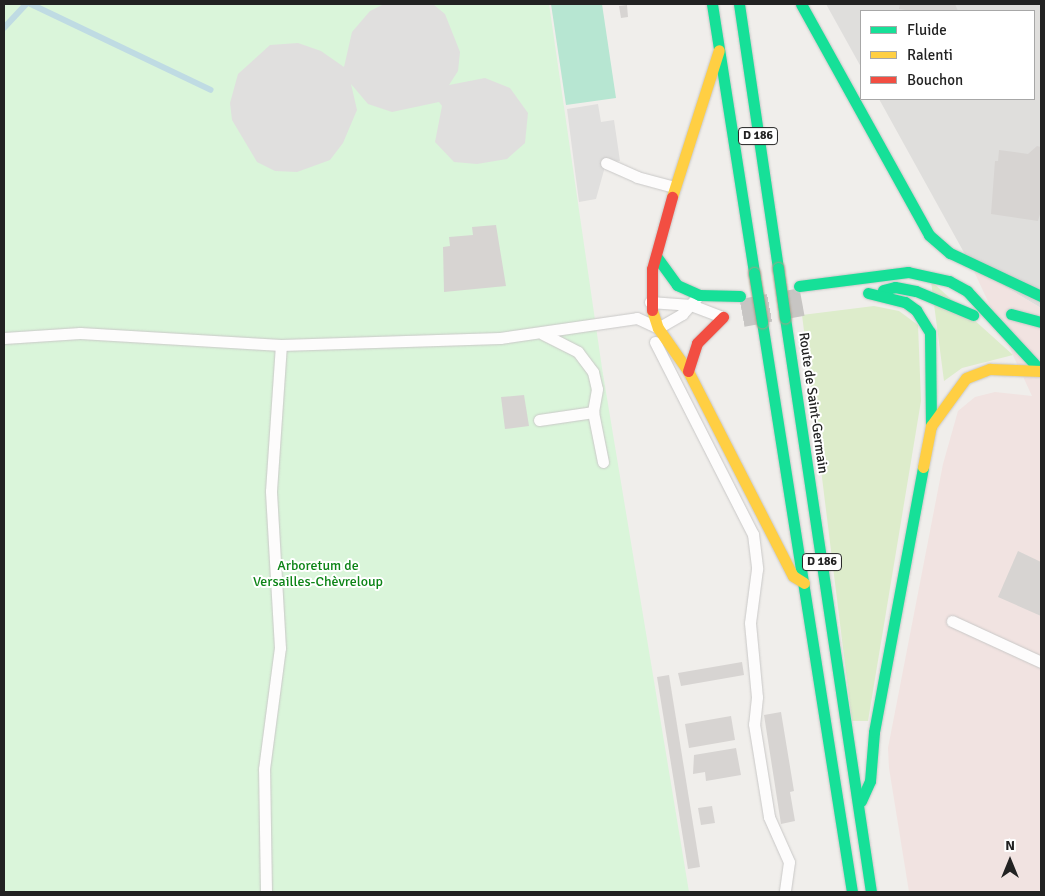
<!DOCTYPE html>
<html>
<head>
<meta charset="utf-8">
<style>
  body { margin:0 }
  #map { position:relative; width:1045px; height:896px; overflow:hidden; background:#f0eeeb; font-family:Signika,sans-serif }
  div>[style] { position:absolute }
  .residential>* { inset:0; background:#dfdedc }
  .commercial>* { inset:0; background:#f1e3e1 }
  .grass>* { inset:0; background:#ddeccb }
  .park>* { inset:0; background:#daf5da }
  .pitch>* { inset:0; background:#b7e6d2 }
  .parking>* { inset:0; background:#e0dfde }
  .stream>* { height:5.5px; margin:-2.75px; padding:0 2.75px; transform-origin:2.75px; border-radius:2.75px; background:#bfdbe3 }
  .building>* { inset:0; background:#d7d4d2 }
  .secondary-tunnel>* { height:28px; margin-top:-14px; transform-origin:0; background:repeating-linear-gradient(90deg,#c7c5c3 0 28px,transparent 0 42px) }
  .roads { filter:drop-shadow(0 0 1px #c9c8c7) drop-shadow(0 0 1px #c9c8c7) }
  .lane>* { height:11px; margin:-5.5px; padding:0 5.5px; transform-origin:5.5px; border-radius:5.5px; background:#fdfcfc }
  .fast>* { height:11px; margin:-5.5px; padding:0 5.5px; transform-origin:5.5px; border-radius:5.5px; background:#16e098 }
  .slow>* { height:11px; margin:-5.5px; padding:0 5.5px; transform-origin:5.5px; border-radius:5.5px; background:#ffcf43 }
  .jam>* { height:11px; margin:-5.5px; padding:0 5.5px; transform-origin:5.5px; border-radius:5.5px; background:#f24e42 }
  .bridges { filter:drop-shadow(0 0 1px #a79c86) drop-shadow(0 0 1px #a79c86) }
  .fast-bridge>* { height:11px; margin:-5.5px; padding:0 5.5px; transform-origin:5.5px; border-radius:5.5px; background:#16e098 }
  span { translate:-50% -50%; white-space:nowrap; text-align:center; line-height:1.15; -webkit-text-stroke:4px #fff; paint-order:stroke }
  .shield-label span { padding:1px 4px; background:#fff; border:1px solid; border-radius:4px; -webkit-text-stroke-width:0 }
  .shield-label { font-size:12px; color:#222; font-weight:700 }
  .street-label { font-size:14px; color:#222 }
  .park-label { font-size:14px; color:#0c8416 }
  .frame { position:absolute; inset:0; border:5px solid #222; pointer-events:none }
  .legend { position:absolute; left:860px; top:10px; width:175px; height:90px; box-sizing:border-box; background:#fff; border:1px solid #a7a7a7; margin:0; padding:6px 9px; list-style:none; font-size:15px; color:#222 }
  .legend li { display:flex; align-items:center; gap:10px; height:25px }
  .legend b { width:25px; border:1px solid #a7a7a7 }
  .north { position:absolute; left:985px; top:836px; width:50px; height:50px; -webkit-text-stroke:4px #fff; paint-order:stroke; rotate:0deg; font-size:14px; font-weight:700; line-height:20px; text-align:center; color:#222 }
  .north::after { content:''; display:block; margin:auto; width:18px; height:22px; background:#222; clip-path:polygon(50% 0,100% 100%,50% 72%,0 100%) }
</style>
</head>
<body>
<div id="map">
  <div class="residential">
    <div style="clip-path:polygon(826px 4px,1041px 4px,1041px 308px,972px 267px,879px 99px,1034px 99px,1034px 11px,861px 11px,861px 67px)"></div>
  </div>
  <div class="commercial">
    <div style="clip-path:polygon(972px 267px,1041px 308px,1041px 892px,909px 892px,889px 768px,888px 748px,943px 464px,958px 411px,975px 397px,995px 392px,1032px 396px)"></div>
  </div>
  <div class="grass">
    <div style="clip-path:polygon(931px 281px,1013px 355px,962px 368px,944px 381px)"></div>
    <div style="clip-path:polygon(874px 306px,899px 311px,918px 325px,921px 401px,868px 721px,852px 721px,802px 315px)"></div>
  </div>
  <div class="park">
    <div style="clip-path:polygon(4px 4px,549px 4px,602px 368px,689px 892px,4px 892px)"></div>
  </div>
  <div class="pitch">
    <div style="clip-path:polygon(551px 4px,602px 4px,616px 98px,566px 105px)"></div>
  </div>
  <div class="parking">
    <div style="clip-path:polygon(384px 4px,433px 4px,445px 14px,460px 52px,458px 71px,449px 85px,485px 78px,510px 88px,528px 113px,525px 143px,507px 159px,477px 164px,454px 162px,435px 142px,442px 106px,439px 102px,392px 112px,368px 104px,351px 84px,357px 110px,343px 143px,330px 160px,297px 172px,275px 171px,257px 162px,232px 120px,230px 103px,238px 74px,270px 45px,298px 43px,321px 51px,344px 67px,352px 32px,370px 11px)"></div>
    <div style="clip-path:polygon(598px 104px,601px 122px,614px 120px,620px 161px,606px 163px,596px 199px,579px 202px,567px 109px)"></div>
  </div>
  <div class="stream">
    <div style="left:31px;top:4px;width:199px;rotate:25.5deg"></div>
    <div style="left:4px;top:28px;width:33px;rotate:-47deg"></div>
  </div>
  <div class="building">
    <div style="clip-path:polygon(900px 4px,955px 4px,958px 11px,912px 11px,899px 9px)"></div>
    <div style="clip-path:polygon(627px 5px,628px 17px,621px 18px,619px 6px)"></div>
    <div style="clip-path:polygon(1037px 146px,1041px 147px,1041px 211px,1038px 221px,991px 214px,995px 161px,998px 161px,999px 150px,1028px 154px)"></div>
    <div style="clip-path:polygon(496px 225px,506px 286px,444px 292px,443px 247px,450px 246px,449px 237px,473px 235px,472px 227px)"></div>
    <div style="clip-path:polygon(524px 395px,529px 426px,505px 429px,501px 397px)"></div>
    <div style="clip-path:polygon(1018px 551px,1041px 562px,1041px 616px,998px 597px)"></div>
    <div style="clip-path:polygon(742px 662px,744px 675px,681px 686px,678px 673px)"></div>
    <div style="clip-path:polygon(669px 675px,700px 867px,688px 869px,657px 677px)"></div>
    <div style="clip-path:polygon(781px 712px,794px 791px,790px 792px,795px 821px,781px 824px,764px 715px)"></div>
    <div style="clip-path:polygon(731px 716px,735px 740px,689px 748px,685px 724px)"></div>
    <div style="clip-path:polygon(736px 748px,741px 775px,706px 781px,705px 772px,693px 774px,694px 755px)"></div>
    <div style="clip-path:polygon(712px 806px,715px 823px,701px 825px,698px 808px)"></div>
  </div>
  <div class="secondary-tunnel">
    <div style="left:742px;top:313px;width:61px;rotate:-10.4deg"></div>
  </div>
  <div class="roads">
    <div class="lane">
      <div style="left:606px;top:163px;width:34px;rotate:24deg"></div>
      <div style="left:637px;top:177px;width:38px;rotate:15deg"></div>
      <div style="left:650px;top:302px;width:41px;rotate:4.2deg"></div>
      <div style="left:691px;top:305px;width:34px;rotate:21deg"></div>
      <div style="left:543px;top:334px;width:39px;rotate:27deg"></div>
      <div style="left:578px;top:352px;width:25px;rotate:53deg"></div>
      <div style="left:593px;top:372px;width:17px;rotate:77deg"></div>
      <div style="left:597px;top:389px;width:23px;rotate:100deg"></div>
      <div style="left:593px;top:412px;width:51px;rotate:78.7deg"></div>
      <div style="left:4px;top:338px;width:76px;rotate:-3.8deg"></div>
      <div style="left:80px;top:333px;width:201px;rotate:3.4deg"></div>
      <div style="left:281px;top:345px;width:219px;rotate:-1.8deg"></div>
      <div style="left:500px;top:338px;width:138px;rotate:-8.3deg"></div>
      <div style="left:637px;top:318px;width:23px;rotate:25deg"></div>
      <div style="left:658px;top:328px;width:28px;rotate:-30deg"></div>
      <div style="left:682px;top:314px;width:25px;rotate:-48deg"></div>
      <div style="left:655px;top:342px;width:216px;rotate:63deg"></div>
      <div style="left:753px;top:534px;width:35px;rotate:83deg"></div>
      <div style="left:757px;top:569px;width:54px;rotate:97.4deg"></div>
      <div style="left:750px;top:623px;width:74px;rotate:84.6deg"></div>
      <div style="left:757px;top:697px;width:27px;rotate:96deg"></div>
      <div style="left:754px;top:724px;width:94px;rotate:80.8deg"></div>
      <div style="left:769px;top:817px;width:49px;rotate:66deg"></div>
      <div style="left:789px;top:862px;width:30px;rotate:98deg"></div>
      <div style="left:539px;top:420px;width:55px;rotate:-8.4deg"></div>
      <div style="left:952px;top:621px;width:98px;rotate:24.7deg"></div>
      <div style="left:266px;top:892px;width:123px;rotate:-90.9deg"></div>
      <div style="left:264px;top:769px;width:122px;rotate:-82.5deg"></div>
      <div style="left:280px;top:648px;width:157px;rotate:-93.3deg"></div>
      <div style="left:271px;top:491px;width:146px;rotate:-86.1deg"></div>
    </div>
    <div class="fast">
      <div style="left:712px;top:4px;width:272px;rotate:81.1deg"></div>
      <div style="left:739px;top:4px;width:267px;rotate:81.6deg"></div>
      <div style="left:801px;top:4px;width:264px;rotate:61deg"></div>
      <div style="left:929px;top:235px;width:28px;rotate:41deg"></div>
      <div style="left:950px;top:253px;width:101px;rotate:25.3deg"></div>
      <div style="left:656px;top:256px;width:36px;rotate:54deg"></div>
      <div style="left:677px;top:285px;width:24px;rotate:24deg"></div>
      <div style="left:799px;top:286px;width:110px;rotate:-7.3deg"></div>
      <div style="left:908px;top:272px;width:42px;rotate:12.4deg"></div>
      <div style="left:949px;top:281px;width:21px;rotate:29deg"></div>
      <div style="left:967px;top:291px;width:109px;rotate:47.2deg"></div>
      <div style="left:883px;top:290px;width:12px;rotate:-14deg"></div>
      <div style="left:895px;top:287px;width:21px;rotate:11deg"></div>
      <div style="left:916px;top:291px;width:62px;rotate:22.8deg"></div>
      <div style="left:868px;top:293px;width:38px;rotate:14deg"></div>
      <div style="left:905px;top:302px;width:14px;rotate:36deg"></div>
      <div style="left:916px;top:310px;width:26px;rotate:58deg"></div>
      <div style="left:930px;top:332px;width:94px;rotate:89.4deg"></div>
      <div style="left:699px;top:295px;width:41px;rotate:1.4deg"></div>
      <div style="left:1011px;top:314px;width:31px;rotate:15deg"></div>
      <div style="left:785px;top:318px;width:580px;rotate:81.48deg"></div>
      <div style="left:762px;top:322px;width:577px;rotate:81.03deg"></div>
      <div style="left:861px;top:801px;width:22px;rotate:-66deg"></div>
      <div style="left:870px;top:781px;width:49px;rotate:-85.3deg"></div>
      <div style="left:874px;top:732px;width:269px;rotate:-79.5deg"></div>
    </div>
    <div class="slow">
      <div style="left:672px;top:197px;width:154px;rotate:-72.3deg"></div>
      <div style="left:652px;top:310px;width:19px;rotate:72deg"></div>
      <div style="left:658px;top:328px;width:52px;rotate:55.1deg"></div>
      <div style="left:688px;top:371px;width:230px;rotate:62.9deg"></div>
      <div style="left:793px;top:576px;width:13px;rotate:32deg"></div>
      <div style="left:923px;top:467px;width:42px;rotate:-79deg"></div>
      <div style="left:931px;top:426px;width:59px;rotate:-53.9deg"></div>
      <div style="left:966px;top:378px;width:26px;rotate:-21deg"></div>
      <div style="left:990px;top:369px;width:51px;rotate:2.2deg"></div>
    </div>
    <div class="jam">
      <div style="left:652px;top:310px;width:41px;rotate:-90deg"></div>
      <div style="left:652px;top:269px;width:75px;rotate:-74.5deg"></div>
      <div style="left:688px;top:371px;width:29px;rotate:-72deg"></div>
      <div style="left:697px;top:343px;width:37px;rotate:-45deg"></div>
    </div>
  </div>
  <div class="bridges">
    <div class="fast-bridge">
      <div style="left:778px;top:268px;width:50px;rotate:82deg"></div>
      <div style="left:754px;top:273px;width:50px;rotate:80.7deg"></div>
    </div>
  </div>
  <div class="shield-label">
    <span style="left:758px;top:136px">D 186</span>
    <span style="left:822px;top:562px">D 186</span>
  </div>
  <div class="street-label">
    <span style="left:813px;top:403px;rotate:82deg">Route de Saint-Germain</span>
  </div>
  <div class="park-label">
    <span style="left:318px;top:574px">Arboretum de<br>Versailles-Chèvreloup</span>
  </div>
  <div class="frame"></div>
  <ul class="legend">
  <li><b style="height:6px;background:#16e098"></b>Fluide</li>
  <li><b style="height:6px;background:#ffcf43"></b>Ralenti</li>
  <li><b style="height:6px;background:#f24e42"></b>Bouchon</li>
  </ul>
  <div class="north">N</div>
</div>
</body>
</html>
